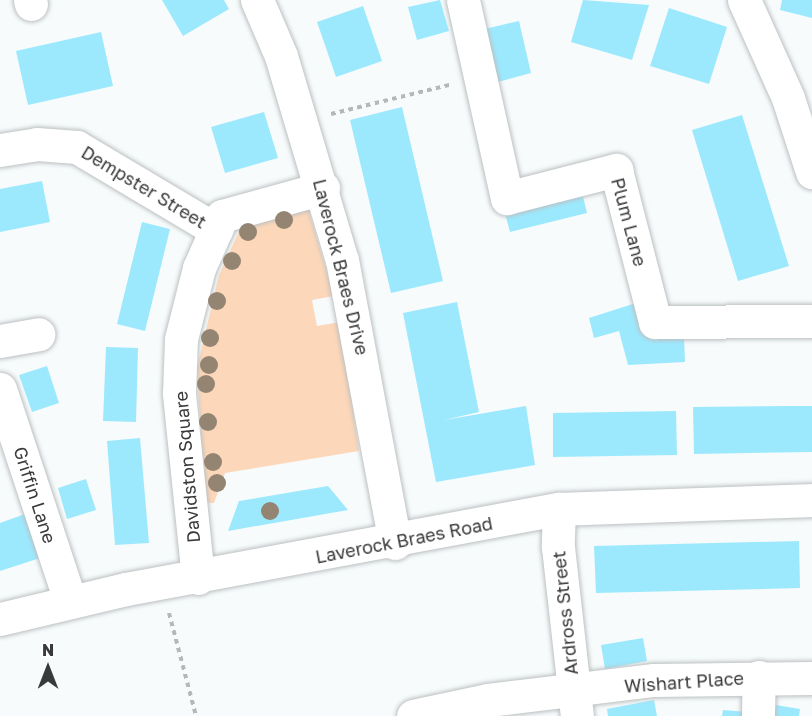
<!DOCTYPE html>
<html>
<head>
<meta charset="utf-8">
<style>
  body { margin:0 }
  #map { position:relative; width:812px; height:716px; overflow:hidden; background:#f7fbfc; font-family:"Golos Text",sans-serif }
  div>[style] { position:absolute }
  .green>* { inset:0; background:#fdd7b9 }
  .building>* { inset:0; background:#9ce9fe }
  .path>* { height:4px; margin-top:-2px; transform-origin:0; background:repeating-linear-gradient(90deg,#b5b8b9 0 4.5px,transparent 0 9px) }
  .roads { filter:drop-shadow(0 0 2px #bcc0c1) drop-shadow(0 0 2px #bcc0c1) }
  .minor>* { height:33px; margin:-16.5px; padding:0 16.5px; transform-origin:16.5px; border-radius:16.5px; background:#fff }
  .trees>* { width:18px; height:18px; margin:-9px; border-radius:50%; background:#948472 }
  span { translate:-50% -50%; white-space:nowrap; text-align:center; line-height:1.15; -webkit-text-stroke:6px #fff; paint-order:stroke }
  .street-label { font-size:18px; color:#393a3b }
  .north { position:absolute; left:18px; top:638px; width:60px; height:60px; -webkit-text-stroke:4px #fff; paint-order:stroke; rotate:0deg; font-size:16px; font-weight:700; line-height:24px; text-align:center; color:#393a3b }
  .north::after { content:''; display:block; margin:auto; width:21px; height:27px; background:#393a3b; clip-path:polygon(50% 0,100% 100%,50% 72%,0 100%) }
</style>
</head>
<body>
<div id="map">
  <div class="green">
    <div style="clip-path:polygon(307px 205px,334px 296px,312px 300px,317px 326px,340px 322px,359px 451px,225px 473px,214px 503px,205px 503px,197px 368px,219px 275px,242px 225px)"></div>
  </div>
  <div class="building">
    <div style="clip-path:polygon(162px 0,224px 0,229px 9px,183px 36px)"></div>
    <div style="clip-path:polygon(440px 0,449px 31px,417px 40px,408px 7px)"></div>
    <div style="clip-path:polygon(583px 0,649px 5px,632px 60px,571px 42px)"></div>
    <div style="clip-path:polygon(782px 0,812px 0,812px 18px,780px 10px)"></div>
    <div style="clip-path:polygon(363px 6px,382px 61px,336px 77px,317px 22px)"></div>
    <div style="clip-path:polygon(669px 8px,727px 27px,709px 84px,650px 66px)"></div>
    <div style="clip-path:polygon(519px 21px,531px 73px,498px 82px,485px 29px)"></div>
    <div style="clip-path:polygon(101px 32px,113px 86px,28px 105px,16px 51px)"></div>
    <div style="clip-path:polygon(402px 107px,443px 281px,391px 293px,350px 120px)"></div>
    <div style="clip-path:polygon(264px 112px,278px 158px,225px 173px,211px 127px)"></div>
    <div style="clip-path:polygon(742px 115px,789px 266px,738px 281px,692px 130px)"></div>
    <div style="clip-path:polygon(42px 181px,50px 222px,0 232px,0 189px)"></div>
    <div style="clip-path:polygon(581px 188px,587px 213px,510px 232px,503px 206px)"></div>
    <div style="clip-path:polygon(142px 222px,170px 229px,145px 331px,117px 324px)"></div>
    <div style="clip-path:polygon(457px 302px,479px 412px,444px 420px,526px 406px,535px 465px,436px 482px,403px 313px)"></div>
    <div style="clip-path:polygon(639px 302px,649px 337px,684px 336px,685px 362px,628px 365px,619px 331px,594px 338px,589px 318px)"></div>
    <div style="clip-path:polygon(106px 347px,138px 348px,136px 422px,103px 421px)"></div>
    <div style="clip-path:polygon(47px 366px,59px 403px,32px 412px,19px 375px)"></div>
    <div style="clip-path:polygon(787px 406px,812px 406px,812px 452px,694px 454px,693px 407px)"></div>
    <div style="clip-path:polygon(676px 411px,677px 455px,553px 457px,553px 413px)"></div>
    <div style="clip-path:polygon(140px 438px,149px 543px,115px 545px,107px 441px)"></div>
    <div style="clip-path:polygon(86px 479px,96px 510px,67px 519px,58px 488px)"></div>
    <div style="clip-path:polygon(328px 486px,348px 510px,228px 531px,239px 501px)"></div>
    <div style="clip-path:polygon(25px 514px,40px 558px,0 571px,0 523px)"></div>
    <div style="clip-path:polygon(799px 541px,800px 588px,596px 593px,594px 546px)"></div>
    <div style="clip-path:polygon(643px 638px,647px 661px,605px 669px,601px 645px)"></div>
    <div style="clip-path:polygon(654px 700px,657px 716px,608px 716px,607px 709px)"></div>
    <div style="clip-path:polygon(776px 705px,800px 709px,799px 716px,774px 716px)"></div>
    <div style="clip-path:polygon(723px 710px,747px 712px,747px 716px,722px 716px)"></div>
  </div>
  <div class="path">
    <div style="left:331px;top:114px;width:122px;rotate:-13.8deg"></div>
    <div style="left:169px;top:613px;width:106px;rotate:75.3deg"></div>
  </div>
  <div class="roads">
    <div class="minor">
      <div style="left:30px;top:0;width:4px;rotate:76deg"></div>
      <div style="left:257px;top:0;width:61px;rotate:66.8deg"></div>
      <div style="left:281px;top:56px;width:213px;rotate:73.4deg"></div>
      <div style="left:342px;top:260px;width:288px;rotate:79.4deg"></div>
      <div style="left:463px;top:0;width:203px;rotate:77.5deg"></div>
      <div style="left:507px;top:198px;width:113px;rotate:-14.4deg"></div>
      <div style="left:616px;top:170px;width:157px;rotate:75.6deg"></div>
      <div style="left:655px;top:322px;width:157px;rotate:-0.4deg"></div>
      <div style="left:744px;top:0;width:107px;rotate:65.8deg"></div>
      <div style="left:788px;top:98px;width:78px;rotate:72deg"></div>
      <div style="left:0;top:150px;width:37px;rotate:-9deg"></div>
      <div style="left:37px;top:144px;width:40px;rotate:4.3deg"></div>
      <div style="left:77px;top:147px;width:162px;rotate:30.8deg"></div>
      <div style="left:0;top:341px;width:39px;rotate:-10deg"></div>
      <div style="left:0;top:389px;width:223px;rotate:71.7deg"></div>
      <div style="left:559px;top:509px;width:38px;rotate:92deg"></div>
      <div style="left:558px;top:547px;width:170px;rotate:83.6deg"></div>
      <div style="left:198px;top:578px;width:186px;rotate:-95.9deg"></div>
      <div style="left:179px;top:393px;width:54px;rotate:-87.9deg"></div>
      <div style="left:181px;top:339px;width:73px;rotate:-75.8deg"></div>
      <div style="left:199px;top:268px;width:57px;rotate:-66.1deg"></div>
      <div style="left:222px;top:216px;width:105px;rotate:-15.5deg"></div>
      <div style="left:0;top:619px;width:130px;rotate:-13.4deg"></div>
      <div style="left:126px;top:589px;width:440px;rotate:-10.5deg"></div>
      <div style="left:559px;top:509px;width:253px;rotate:-2deg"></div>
      <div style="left:413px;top:716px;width:77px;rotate:-12deg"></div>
      <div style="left:488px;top:700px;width:167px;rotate:-6.9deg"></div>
      <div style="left:654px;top:680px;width:158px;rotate:-0.7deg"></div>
      <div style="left:758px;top:716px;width:39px;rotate:-89deg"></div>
    </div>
  </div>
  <div class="trees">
    <div style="left:284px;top:220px"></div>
    <div style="left:248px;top:232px"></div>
    <div style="left:232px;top:261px"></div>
    <div style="left:217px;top:301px"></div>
    <div style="left:210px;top:338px"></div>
    <div style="left:209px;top:365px"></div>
    <div style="left:206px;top:384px"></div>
    <div style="left:208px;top:422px"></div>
    <div style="left:213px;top:462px"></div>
    <div style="left:217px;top:483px"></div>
    <div style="left:270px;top:511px"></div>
  </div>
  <div class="street-label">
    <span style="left:144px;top:187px;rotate:31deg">Dempster Street</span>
    <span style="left:629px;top:222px;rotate:75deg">Plum Lane</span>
    <span style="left:341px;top:267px;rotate:76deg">Laverock Braes Drive</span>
    <span style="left:187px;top:467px;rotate:-95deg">Davidston Square</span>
    <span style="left:35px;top:495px;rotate:72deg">Griffin Lane</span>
    <span style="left:404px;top:540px;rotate:-11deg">Laverock Braes Road</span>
    <span style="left:565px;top:613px;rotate:-96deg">Ardross Street</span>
    <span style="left:684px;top:682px;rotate:-4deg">Wishart Place</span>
  </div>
  <div class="north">N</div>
</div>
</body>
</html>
